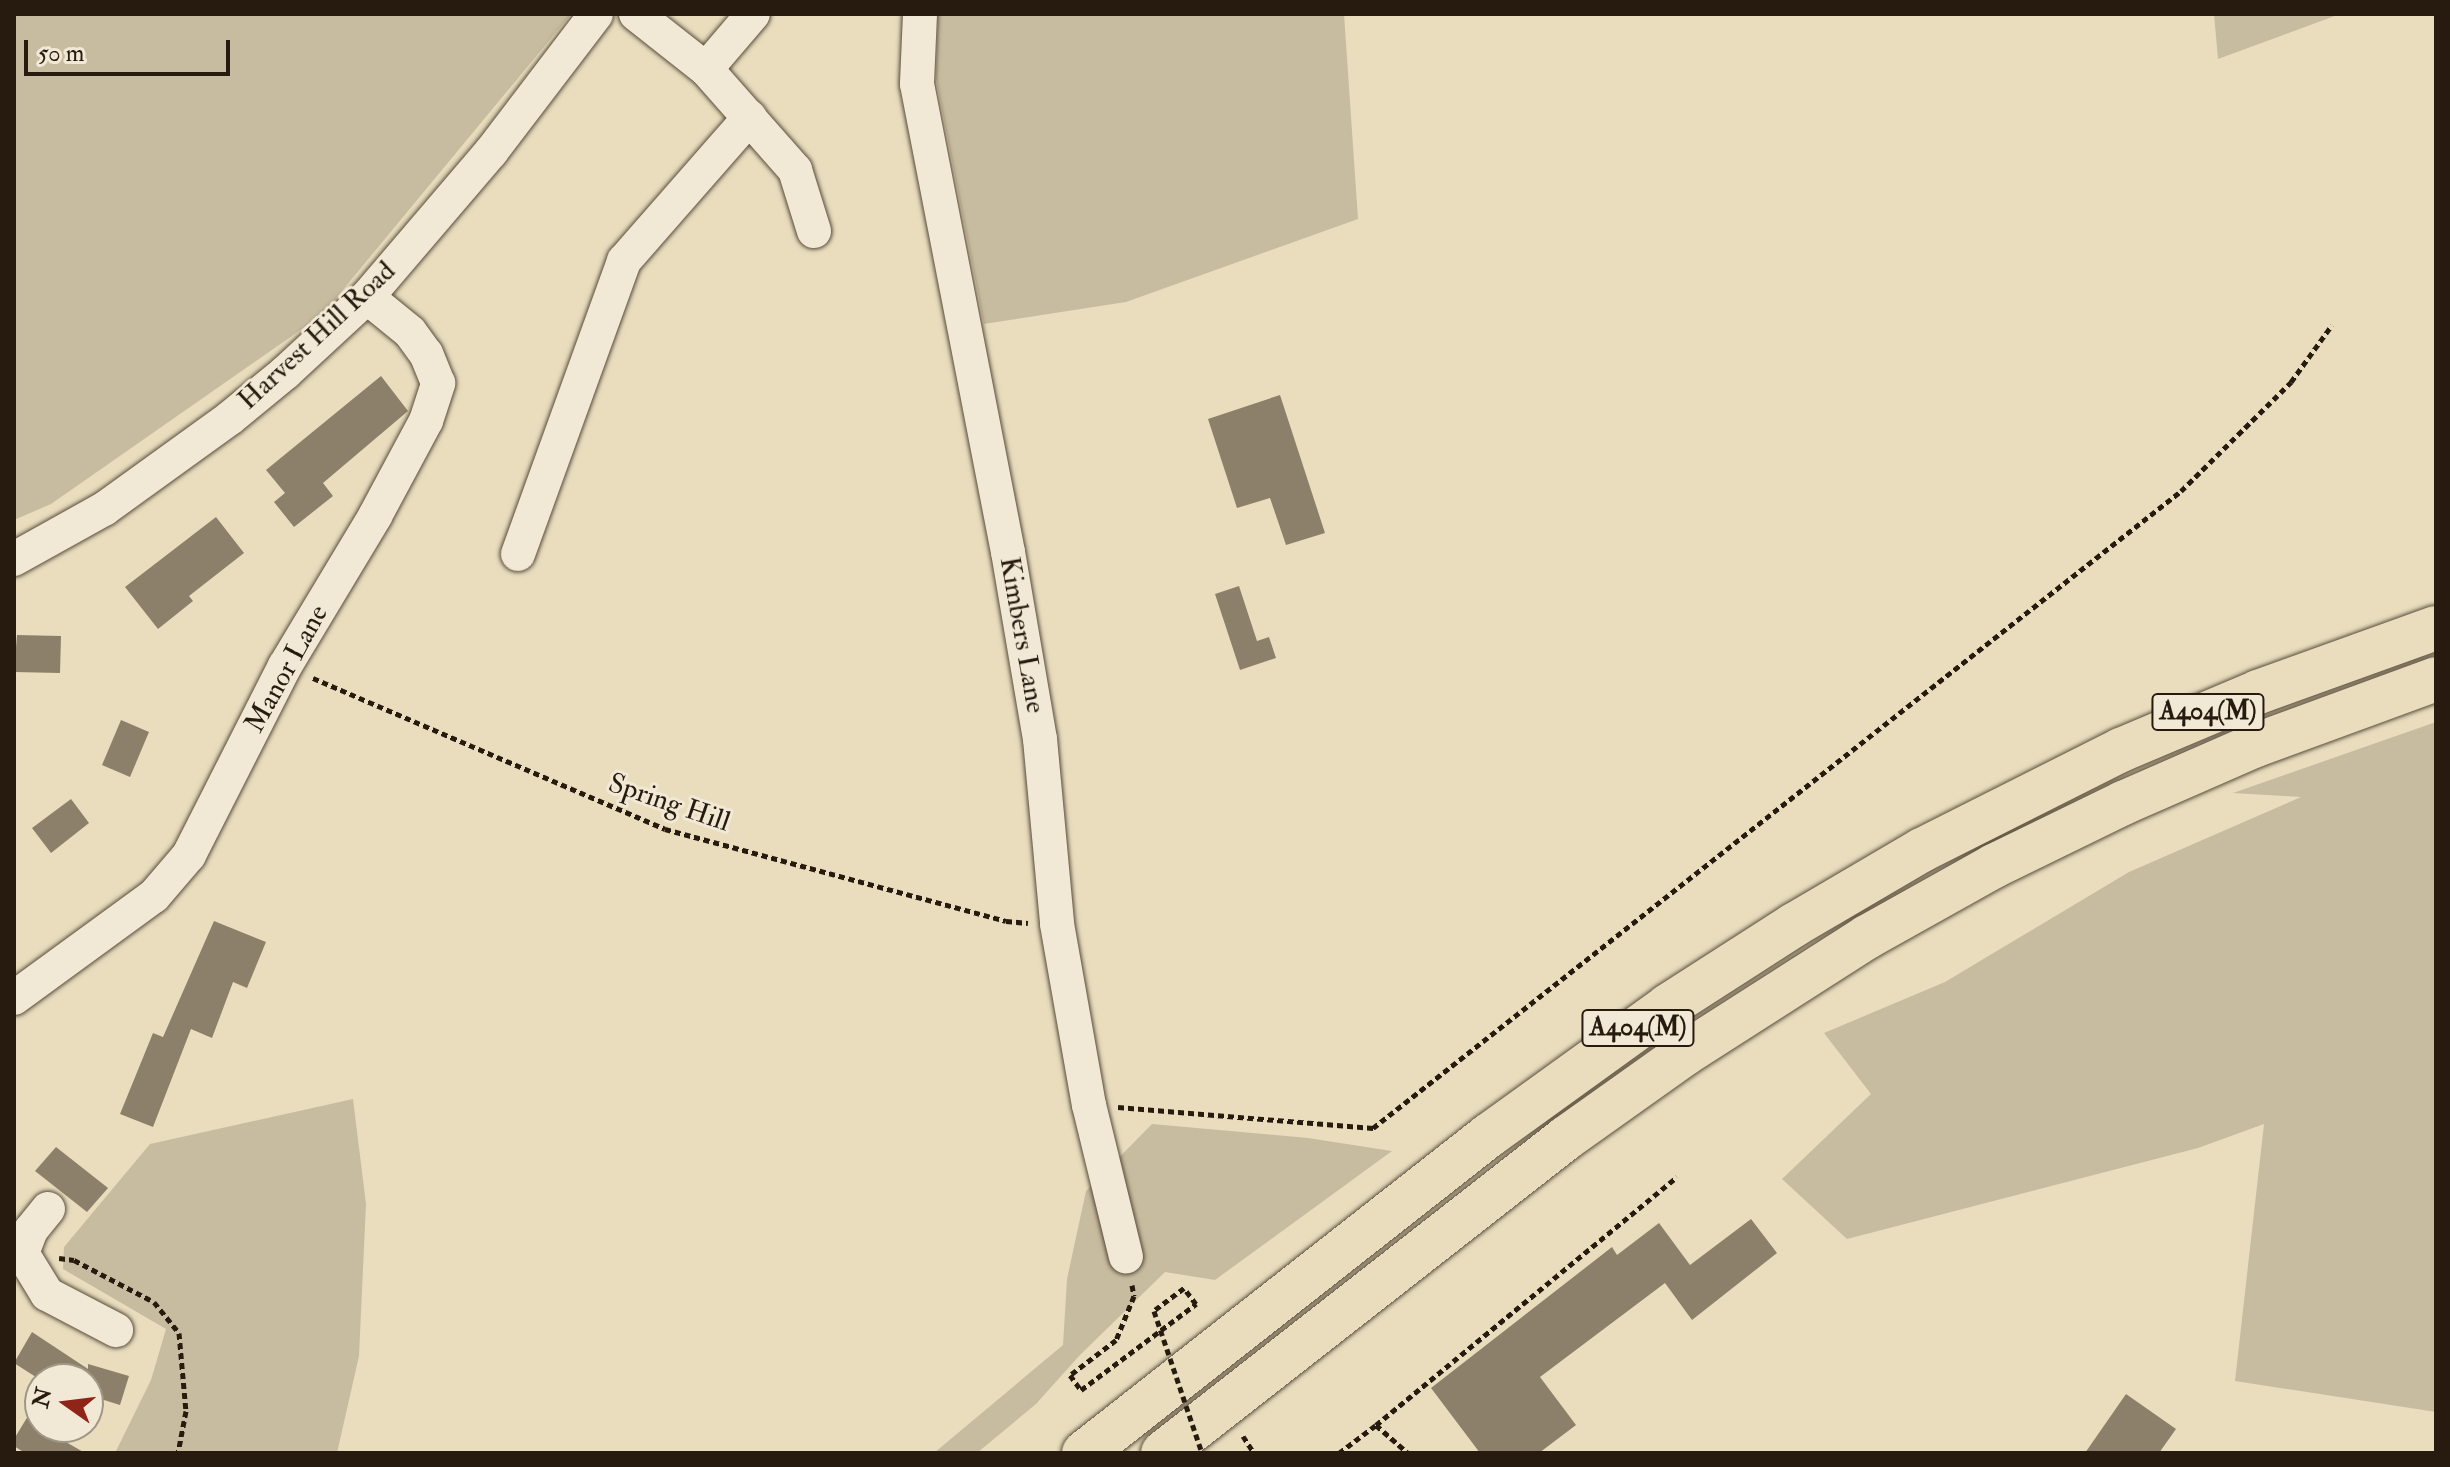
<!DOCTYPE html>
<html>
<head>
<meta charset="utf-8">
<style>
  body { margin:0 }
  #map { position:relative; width:2450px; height:1467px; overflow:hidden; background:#e9ddbe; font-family:"IM FELL Double Pica",serif }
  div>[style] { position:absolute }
  .green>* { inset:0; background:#c8bca0 }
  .building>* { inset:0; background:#8c806a }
  .path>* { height:5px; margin-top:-2.5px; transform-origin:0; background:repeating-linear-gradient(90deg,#271b0f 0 6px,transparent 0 10px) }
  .roads { filter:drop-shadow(0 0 2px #584c3b) drop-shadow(0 0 2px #584c3b) }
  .minor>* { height:34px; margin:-17px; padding:0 17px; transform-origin:17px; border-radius:17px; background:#f1e9d5 }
  .highway>* { height:44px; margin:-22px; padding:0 22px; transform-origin:22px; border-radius:22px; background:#e9ddbe }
  .path-bridge>* { height:5px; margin-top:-2.5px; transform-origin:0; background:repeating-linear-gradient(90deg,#271b0f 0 6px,transparent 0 10px) }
  span { translate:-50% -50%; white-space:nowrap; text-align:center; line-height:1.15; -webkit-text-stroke:6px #f1e9d5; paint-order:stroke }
  .shield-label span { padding:2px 6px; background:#f1e9d5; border:2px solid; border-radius:6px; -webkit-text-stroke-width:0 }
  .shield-label { font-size:26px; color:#271b0f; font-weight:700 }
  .street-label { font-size:28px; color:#271b0f }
  .frame { position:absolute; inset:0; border:16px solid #271b0f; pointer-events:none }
  .north { position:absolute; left:24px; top:1363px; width:80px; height:80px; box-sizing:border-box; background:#f1e9d5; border:2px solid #a09786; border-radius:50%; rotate:284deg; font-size:22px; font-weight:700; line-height:32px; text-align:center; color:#271b0f }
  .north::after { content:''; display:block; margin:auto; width:28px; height:36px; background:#8f2418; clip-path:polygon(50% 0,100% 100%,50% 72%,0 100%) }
  .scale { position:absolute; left:24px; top:40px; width:206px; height:36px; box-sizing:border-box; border:4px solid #271b0f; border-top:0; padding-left:10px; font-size:24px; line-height:28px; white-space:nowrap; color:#271b0f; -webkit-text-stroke:6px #f1e9d5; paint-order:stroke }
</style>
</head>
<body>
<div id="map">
  <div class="green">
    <div style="clip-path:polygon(14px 14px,571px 14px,322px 315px,51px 504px,14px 520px)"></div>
    <div style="clip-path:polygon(938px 14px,1344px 14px,1358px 219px,1126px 302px,984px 324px,936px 78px)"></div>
    <div style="clip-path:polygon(2214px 14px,2340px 14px,2218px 59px)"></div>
    <div style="clip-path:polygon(2436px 722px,2436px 1412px,2235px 1381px,2264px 1124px,2198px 1148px,1847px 1239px,1782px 1179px,1871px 1094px,1824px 1033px,1945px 982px,2129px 872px,2301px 797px,2233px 793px)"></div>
    <div style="clip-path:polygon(353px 1099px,366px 1204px,359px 1356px,337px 1453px,115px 1453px,151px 1380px,166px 1329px,63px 1269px,64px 1247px,150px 1144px)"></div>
    <div style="clip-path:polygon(1152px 1124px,1308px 1138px,1392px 1151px,1215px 1280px,1165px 1272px,1079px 1356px,1036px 1404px,977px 1453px,934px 1453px,1063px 1345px,1067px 1279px,1086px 1191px)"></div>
  </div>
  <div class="building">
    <div style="clip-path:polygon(381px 376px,408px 411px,323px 483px,333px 496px,294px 527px,274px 502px,285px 493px,266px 470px)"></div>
    <div style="clip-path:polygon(1280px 395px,1325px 533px,1286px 545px,1270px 498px,1237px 508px,1208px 419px)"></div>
    <div style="clip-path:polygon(216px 517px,244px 553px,189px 596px,193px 601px,158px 629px,125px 587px)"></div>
    <div style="clip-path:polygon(1239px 586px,1257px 641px,1269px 637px,1276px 658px,1240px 670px,1215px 594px)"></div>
    <div style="clip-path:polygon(17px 635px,61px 636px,60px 673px,14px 672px)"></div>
    <div style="clip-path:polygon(121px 720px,149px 732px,130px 777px,102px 765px)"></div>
    <div style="clip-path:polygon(71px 799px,89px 823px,51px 853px,32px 828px)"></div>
    <div style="clip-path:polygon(214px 921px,266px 942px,247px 988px,233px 982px,212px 1038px,191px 1029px,153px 1127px,120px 1114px,153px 1033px,163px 1037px)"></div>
    <div style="clip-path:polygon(56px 1147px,108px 1188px,87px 1212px,35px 1171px)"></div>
    <div style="clip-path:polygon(1751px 1219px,1777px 1253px,1692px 1320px,1665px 1283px,1540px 1377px,1576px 1425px,1539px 1453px,1480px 1453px,1431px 1388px,1612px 1247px,1617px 1255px,1659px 1223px,1690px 1265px)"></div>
    <div style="clip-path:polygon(32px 1332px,88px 1369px,88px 1364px,129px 1376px,120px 1405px,88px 1395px,88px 1379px,39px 1379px,14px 1363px)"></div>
    <div style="clip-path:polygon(2126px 1394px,2176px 1429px,2159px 1453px,2085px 1453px)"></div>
    <div style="clip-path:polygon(28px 1416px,40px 1427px,85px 1453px,25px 1453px,14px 1446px,14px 1439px)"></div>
  </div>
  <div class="path">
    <div style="left:313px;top:678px;width:383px;rotate:23.2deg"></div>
    <div style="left:665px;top:829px;width:353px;rotate:15.1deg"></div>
    <div style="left:1006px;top:921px;width:22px;rotate:5deg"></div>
    <div style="left:1118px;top:1107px;width:256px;rotate:4.7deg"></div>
    <div style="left:1373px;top:1128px;width:1029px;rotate:-38.25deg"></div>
    <div style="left:2181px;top:491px;width:155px;rotate:-44.7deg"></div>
    <div style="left:2291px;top:382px;width:70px;rotate:-54.3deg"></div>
    <div style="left:59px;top:1258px;width:15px;rotate:8deg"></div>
    <div style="left:74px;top:1260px;width:90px;rotate:27.7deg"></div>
    <div style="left:154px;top:1302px;width:40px;rotate:51deg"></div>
    <div style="left:179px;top:1333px;width:78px;rotate:84.9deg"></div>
    <div style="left:186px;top:1411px;width:43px;rotate:100.8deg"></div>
    <div style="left:1132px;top:1285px;width:11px;rotate:80deg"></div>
    <div style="left:1134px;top:1296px;width:48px;rotate:112.2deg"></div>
    <div style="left:1116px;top:1340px;width:58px;rotate:142.7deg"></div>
    <div style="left:1070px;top:1375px;width:19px;rotate:54deg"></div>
    <div style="left:1081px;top:1390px;width:144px;rotate:-36.8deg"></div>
    <div style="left:1196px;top:1304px;width:20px;rotate:-127deg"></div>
    <div style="left:1184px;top:1288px;width:38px;rotate:143deg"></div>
    <div style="left:1376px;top:1425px;width:390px;rotate:-39.5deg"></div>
    <div style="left:1243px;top:1436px;width:20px;rotate:57deg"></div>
    <div style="left:1339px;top:1453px;width:46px;rotate:-37.1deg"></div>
    <div style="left:1376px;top:1425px;width:43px;rotate:41.2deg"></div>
  </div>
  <div class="roads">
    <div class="minor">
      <div style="left:636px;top:14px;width:89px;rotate:38.2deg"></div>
      <div style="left:706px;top:69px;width:135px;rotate:48.6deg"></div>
      <div style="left:795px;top:170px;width:64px;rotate:72.7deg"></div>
      <div style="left:920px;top:14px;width:70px;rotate:92.5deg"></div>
      <div style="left:917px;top:84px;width:477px;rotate:79deg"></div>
      <div style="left:1008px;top:552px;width:190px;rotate:80.3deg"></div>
      <div style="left:1040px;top:739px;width:186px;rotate:84.7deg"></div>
      <div style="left:1057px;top:924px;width:184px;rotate:80deg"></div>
      <div style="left:1089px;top:1105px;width:156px;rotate:76.3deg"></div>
      <div style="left:706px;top:69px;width:72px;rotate:-49.5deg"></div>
      <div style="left:518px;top:554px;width:312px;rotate:-70.1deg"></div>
      <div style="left:624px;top:261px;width:191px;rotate:-48.8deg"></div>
      <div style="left:14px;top:559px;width:103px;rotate:-29.1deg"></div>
      <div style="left:104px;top:509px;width:155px;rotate:-35.8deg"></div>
      <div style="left:230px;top:418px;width:72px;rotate:-39.4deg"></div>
      <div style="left:286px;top:372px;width:110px;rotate:-42.8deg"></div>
      <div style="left:367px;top:297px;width:191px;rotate:-49.5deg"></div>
      <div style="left:491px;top:152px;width:173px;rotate:-52.7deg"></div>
      <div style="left:14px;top:998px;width:173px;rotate:-36.1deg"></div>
      <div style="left:154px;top:896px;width:54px;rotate:-49.5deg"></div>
      <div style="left:189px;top:855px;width:212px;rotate:-63.1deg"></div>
      <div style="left:285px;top:666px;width:175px;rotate:-59deg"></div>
      <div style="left:375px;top:516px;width:108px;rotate:-61.8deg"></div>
      <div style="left:426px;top:421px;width:40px;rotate:-72deg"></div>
      <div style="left:438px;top:383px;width:31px;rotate:-112deg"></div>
      <div style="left:426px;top:354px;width:27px;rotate:-126deg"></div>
      <div style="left:410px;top:332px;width:55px;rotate:-140.9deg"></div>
      <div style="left:48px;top:1209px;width:27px;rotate:129deg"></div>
      <div style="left:31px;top:1230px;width:25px;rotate:111deg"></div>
      <div style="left:22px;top:1253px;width:48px;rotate:58.6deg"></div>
      <div style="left:47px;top:1294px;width:78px;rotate:27.6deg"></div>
    </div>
    <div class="highway">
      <div style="left:1084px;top:1453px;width:514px;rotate:-38.12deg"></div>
      <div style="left:1488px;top:1136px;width:222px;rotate:-35.8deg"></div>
      <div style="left:1668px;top:1006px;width:150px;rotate:-32.7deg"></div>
      <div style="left:1794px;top:925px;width:148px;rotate:-30.4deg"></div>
      <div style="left:1922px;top:850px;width:223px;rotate:-26.7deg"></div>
      <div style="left:2121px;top:750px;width:149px;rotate:-22.9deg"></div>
      <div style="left:2258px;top:692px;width:189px;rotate:-19.8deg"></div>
      <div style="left:1163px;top:1453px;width:512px;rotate:-38.01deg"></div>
      <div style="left:1566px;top:1138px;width:145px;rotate:-35.4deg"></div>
      <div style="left:1684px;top:1054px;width:217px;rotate:-32.6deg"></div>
      <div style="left:1867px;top:937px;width:145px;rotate:-29.2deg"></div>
      <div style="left:1994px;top:866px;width:144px;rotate:-26deg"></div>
      <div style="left:2123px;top:803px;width:145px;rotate:-23.6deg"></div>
      <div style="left:2256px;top:745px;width:192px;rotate:-20.1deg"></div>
    </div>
  </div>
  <div class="path-bridge">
    <div style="left:1154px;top:1311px;width:150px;rotate:71.3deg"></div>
  </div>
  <div class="shield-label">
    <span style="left:2208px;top:712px">A404(M)</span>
    <span style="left:1638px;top:1028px">A404(M)</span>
  </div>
  <div class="street-label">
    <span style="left:317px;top:336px;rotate:-43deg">Harvest Hill Road</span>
    <span style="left:1022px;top:635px;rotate:80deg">Kimbers Lane</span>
    <span style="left:287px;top:669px;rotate:-61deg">Manor Lane</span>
    <span style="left:669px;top:803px;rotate:19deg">Spring Hill</span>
  </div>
  <div class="frame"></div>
  <div class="north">N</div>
  <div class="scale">50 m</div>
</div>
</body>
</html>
